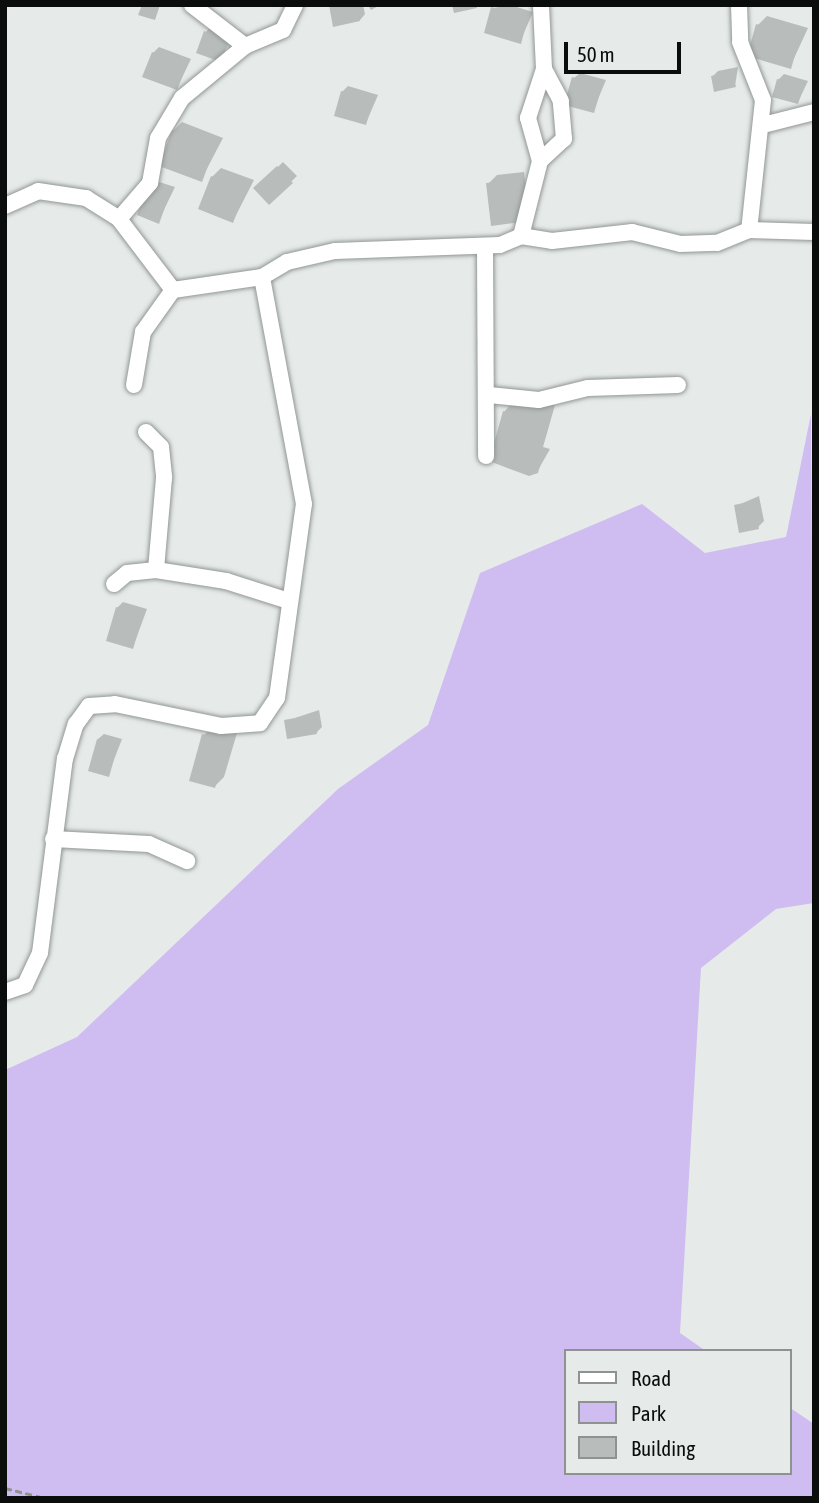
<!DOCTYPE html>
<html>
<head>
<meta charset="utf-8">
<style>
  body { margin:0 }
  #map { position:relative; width:819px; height:1503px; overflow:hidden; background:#e6ebea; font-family:"Asap Condensed",sans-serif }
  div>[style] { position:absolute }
  .green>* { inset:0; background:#cfbdf1 }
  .shadow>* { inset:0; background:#0003 }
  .building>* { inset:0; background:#b8bdbb }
  .path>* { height:2.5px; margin-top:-1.25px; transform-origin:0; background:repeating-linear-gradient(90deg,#8f9291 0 7px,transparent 0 10.5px) }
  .roads { filter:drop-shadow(0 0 2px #919694) drop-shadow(0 0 2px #919694) }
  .street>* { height:16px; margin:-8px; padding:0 8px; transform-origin:8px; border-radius:8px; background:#fff }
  span { translate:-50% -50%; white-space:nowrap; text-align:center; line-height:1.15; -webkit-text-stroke:5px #e6ebea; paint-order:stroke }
  .frame { position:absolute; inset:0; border:7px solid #0b0c0c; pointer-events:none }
  .legend { position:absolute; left:564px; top:1349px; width:228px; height:126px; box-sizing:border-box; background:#e6ebea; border:2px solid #8e9291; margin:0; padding:9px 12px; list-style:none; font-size:21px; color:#0b0c0c }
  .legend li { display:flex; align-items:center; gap:14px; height:35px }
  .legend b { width:35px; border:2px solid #8e9291 }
  .scale { position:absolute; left:564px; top:42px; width:117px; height:32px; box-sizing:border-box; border:4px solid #0b0c0c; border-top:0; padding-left:9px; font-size:21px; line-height:24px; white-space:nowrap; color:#0b0c0c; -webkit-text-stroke:5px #e6ebea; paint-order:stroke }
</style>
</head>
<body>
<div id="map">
  <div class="green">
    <div style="clip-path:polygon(811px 414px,814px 903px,776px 909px,701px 968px,680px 1333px,706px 1351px,565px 1351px,565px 1473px,789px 1473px,789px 1407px,814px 1424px,814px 1498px,5px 1498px,5px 1070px,77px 1037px,338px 789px,428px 725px,480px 573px,642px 504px,705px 553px,786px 537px)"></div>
  </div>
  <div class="shadow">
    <div style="clip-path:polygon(331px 5px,363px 5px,365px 14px,360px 20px)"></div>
    <div style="clip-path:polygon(368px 5px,380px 5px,371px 10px)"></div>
    <div style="clip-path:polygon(510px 5px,533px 12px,520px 42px,493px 8px)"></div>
    <div style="clip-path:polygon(767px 16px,808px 28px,790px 67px,758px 25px)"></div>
    <div style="clip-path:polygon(211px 26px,233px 35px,220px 60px,206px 32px)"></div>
    <div style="clip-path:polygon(159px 47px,191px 59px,177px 88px,153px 53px)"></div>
    <div style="clip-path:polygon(738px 67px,735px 86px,712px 77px,718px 71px)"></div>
    <div style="clip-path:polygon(580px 73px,606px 80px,593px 111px,574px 78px)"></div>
    <div style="clip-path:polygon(784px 74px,808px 81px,798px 102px,778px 80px)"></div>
    <div style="clip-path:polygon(348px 86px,378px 95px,366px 123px,342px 92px)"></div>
    <div style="clip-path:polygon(182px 122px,223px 138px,201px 180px,173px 131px)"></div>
    <div style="clip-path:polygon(283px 162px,297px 176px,269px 203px,256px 188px)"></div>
    <div style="clip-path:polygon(221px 168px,254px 180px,233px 221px,212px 177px)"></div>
    <div style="clip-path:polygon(524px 172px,529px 211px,520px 220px,488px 184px,497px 175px)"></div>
    <div style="clip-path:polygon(156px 181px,175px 187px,158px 222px,139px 214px)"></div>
    <div style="clip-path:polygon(513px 402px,555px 405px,543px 447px,550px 449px,537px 472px,504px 412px)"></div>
    <div style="clip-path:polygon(759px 496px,764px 521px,758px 527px,736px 506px)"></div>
    <div style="clip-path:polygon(123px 602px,147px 609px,133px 647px,117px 608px)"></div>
    <div style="clip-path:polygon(319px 710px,322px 727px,316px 733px,286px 721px)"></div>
    <div style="clip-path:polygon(213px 726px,237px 733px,224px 777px,215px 786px,204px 735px)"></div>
    <div style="clip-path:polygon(104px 734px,122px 739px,108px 775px,98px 739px)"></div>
  </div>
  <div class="building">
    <div style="clip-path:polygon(142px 5px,160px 5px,155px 20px,138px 15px)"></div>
    <div style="clip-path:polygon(329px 5px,357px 5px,360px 21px,333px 27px)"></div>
    <div style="clip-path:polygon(452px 5px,476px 5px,477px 8px,454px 13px)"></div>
    <div style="clip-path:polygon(491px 7px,528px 17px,521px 44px,484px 33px)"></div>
    <div style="clip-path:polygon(756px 24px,800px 37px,791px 69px,747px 56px)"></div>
    <div style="clip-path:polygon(204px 31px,229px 40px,221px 62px,196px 53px)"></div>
    <div style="clip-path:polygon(152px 52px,187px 65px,177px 90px,142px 77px)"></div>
    <div style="clip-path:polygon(732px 72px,736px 87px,714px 92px,711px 76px)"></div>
    <div style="clip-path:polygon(572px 77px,602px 86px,594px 113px,564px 105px)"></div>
    <div style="clip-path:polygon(777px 79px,804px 86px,798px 104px,772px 97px)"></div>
    <div style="clip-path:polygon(341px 91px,373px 100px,366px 125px,334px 116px)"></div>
    <div style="clip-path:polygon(172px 130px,215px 147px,202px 182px,159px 166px)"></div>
    <div style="clip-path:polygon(277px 166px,293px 183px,269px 205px,253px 188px)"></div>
    <div style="clip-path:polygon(211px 176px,246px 189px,233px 223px,198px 209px)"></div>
    <div style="clip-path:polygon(516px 180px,521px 222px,491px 226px,486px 183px)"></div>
    <div style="clip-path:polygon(148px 185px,170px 193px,159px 224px,137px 215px)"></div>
    <div style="clip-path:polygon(525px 407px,547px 414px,535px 456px,542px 458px,538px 473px,529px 476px,489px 461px,503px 411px,523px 416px)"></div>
    <div style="clip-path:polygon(753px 501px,759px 529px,739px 533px,734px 505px)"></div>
    <div style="clip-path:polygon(116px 607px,143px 615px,133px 649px,106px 641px)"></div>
    <div style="clip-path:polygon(313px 715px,317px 734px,287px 739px,284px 720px)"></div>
    <div style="clip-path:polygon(202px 734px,229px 741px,215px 788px,189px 781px)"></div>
    <div style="clip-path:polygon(97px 739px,118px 745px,109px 777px,88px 771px)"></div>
  </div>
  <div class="path">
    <div style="left:5px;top:1488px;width:41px;rotate:14deg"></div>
  </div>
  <div class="roads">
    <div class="street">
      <div style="left:192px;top:5px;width:67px;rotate:37.7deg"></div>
      <div style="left:739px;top:5px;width:37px;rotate:88deg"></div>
      <div style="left:740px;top:42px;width:62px;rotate:68.4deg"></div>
      <div style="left:763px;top:100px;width:131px;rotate:96.1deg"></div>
      <div style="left:763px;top:125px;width:53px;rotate:-14.3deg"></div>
      <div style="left:540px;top:161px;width:45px;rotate:-105.6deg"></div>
      <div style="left:528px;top:118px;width:52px;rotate:-71.9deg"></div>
      <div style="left:5px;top:206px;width:36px;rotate:-24deg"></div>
      <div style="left:38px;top:191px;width:49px;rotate:8.3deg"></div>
      <div style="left:86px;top:198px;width:39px;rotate:32deg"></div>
      <div style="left:119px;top:219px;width:89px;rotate:52.7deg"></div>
      <div style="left:173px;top:290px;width:90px;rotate:-8.3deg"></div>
      <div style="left:262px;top:277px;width:29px;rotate:-31deg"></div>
      <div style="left:287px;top:262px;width:49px;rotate:-12.9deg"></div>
      <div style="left:335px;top:251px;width:165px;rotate:-2.1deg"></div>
      <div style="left:500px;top:245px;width:23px;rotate:-23deg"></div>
      <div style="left:521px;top:236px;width:77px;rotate:-75.8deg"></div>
      <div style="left:540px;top:161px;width:33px;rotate:-43deg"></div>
      <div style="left:564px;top:139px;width:38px;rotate:-95deg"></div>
      <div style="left:561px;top:101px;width:36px;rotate:-118deg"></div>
      <div style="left:544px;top:69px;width:64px;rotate:-92.7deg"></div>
      <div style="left:119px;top:219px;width:48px;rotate:-49.3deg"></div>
      <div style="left:150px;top:183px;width:46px;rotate:-79.9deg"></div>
      <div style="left:158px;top:138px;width:47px;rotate:-59deg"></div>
      <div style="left:182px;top:98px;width:82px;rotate:-39.5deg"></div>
      <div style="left:245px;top:46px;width:41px;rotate:-22.8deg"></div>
      <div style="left:283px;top:30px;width:28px;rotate:-64deg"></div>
      <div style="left:521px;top:236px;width:31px;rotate:9deg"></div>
      <div style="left:552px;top:241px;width:81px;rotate:-6.4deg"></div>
      <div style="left:632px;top:232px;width:49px;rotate:14deg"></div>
      <div style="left:680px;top:244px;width:37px;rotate:-2deg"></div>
      <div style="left:717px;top:243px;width:35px;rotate:-22deg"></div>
      <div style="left:749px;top:230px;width:65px;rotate:1.8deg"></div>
      <div style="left:485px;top:249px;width:207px;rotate:89.7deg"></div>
      <div style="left:134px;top:385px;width:54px;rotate:-80.4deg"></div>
      <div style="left:143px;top:332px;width:52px;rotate:-54.5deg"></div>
      <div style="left:489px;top:395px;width:50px;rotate:5.7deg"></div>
      <div style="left:539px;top:400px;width:50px;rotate:-13.8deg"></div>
      <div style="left:588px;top:388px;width:90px;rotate:-1.9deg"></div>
      <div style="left:146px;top:432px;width:21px;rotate:45deg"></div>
      <div style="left:161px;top:447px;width:31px;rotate:84deg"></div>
      <div style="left:164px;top:478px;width:92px;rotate:95deg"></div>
      <div style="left:114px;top:584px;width:17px;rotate:-40deg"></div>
      <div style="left:127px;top:573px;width:29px;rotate:-6deg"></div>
      <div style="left:156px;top:570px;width:71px;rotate:8.9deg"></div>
      <div style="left:226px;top:581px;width:63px;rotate:17.6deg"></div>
      <div style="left:53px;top:839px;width:96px;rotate:3deg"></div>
      <div style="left:149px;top:844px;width:42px;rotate:24.1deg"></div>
      <div style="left:5px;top:992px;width:21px;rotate:-19deg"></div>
      <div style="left:25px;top:985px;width:35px;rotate:-65deg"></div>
      <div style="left:40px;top:953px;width:196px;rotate:-82.7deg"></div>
      <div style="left:65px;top:759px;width:37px;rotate:-73deg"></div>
      <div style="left:76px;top:724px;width:22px;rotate:-54deg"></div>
      <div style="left:89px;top:706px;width:26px;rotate:-4deg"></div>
      <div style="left:115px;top:704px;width:108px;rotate:11.7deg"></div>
      <div style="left:221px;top:726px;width:39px;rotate:-4deg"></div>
      <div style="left:260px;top:723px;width:30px;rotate:-56deg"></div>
      <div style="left:277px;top:698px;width:196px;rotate:-82.1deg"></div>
      <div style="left:304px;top:504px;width:231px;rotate:-100.5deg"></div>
    </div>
  </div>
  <div class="frame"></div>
  <ul class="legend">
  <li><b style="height:9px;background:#fff"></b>Road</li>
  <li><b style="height:19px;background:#cfbdf1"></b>Park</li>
  <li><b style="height:19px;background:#b8bdbb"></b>Building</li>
  </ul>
  <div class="scale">50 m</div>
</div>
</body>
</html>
